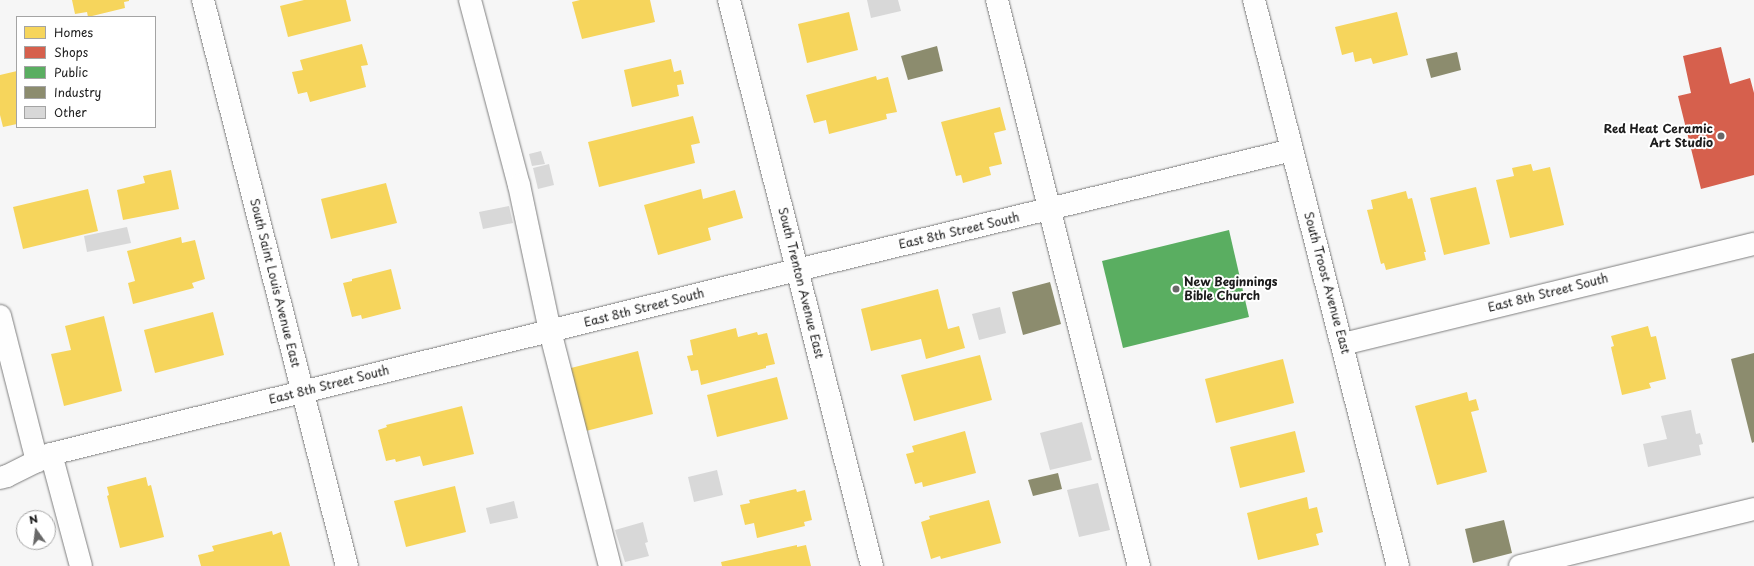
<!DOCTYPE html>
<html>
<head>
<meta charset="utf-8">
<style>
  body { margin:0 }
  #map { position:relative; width:1754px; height:566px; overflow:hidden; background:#f6f6f6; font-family:"Playpen Sans",sans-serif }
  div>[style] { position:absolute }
  .homes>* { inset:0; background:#f6d55c }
  .shops>* { inset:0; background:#d6604d }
  .public>* { inset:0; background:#5aae61 }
  .industry>* { inset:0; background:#8c8c6e }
  .building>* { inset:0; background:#d8d8d8 }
  .roads { filter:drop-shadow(0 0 1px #7e7e7e) drop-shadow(0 0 1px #7e7e7e) }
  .minor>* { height:22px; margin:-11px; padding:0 11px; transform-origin:11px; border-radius:11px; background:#fefefe }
  .dots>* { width:11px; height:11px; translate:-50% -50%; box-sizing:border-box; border:2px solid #fff; border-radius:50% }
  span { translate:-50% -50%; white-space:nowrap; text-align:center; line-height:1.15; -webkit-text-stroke:4px #fff; paint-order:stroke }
  .poi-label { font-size:12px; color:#1c1c1c; font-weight:700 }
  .right { translate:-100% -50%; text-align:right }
  .left { translate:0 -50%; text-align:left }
  .street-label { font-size:12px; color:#1c1c1c }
  .legend { position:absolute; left:16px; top:16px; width:140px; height:112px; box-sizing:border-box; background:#fff; border:1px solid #a4a4a4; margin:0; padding:5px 7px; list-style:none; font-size:12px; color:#1c1c1c }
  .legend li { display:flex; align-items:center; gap:8px; height:20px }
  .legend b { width:20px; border:1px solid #a4a4a4 }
  .north { position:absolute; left:16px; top:510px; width:40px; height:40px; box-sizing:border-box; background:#fff; border:1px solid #a4a4a4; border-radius:50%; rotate:346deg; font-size:11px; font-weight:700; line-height:16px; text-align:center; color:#1c1c1c }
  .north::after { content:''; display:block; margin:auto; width:14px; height:18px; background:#686868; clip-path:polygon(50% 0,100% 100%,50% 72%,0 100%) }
</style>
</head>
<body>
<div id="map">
  <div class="homes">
    <div style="clip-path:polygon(72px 0,129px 0,129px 1px,124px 2px,125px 8px,88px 17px,87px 12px,75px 14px)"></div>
    <div style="clip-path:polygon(304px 0,346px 0,351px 21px,288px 37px,280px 6px)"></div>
    <div style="clip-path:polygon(580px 0,650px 0,655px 22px,582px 39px,572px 2px)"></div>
    <div style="clip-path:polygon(849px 12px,858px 50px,807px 63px,798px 24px)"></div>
    <div style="clip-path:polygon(1397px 12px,1408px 55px,1373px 64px,1371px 58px,1355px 62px,1353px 52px,1342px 55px,1335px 27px)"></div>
    <div style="clip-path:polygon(362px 44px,368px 65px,361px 66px,366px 87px,310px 102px,307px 92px,298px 94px,292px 72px,303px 70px,300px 60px)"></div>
    <div style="clip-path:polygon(671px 59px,674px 72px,681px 70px,684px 84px,677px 85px,679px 96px,632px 107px,624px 70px)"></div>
    <div style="clip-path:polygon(17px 71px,17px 124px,3px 127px,0 115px,0 75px)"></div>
    <div style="clip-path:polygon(876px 76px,877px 80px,888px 77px,897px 112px,886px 114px,887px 119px,829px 134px,826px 120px,814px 123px,806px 95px)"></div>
    <div style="clip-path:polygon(1000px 107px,1006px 130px,994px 133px,1002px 164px,989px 167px,991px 175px,963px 183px,961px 175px,956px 176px,941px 122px)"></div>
    <div style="clip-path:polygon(693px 116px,700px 143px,691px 145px,695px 163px,599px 187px,588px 142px)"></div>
    <div style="clip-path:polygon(1531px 164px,1533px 171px,1550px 167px,1564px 225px,1510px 238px,1496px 180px,1514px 176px,1512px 168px)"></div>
    <div style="clip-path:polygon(171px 170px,179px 209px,123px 220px,117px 190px,145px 183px,143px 176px)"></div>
    <div style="clip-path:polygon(386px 183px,397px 223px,331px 239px,321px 199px)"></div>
    <div style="clip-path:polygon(1476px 187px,1490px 244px,1444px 255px,1430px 198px)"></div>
    <div style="clip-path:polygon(88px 189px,98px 231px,23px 249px,13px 207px)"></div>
    <div style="clip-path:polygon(701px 189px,703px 199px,735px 190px,743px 218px,708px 228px,711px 240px,658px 255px,644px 205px)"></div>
    <div style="clip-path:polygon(1406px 191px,1408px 199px,1412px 198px,1426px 252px,1424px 252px,1426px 260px,1386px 270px,1384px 263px,1381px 264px,1367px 210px,1373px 209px,1371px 200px)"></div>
    <div style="clip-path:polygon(181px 237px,182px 243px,195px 240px,205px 279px,192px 283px,194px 288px,133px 304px,128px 283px,135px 281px,127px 251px)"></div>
    <div style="clip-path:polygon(391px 269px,401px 309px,362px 319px,361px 315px,352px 317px,343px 283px,352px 281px,352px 279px)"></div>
    <div style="clip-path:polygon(938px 289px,948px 329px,959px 326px,965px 348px,926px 359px,921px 339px,871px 351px,861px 309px)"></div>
    <div style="clip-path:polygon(213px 312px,224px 355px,155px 373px,144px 330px)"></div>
    <div style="clip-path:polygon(104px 316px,122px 391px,64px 406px,51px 354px,71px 350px,65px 326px)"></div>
    <div style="clip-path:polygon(1648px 326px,1651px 337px,1656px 336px,1666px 379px,1649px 383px,1651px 388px,1622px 395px,1611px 347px,1614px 346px,1611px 336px)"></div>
    <div style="clip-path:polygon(736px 328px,738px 337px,757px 332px,758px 335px,767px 333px,775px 364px,766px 366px,766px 368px,701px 385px,698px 370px,691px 371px,687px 356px,693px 355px,690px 340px)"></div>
    <div style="clip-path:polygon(638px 351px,653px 414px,586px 431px,571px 368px)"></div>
    <div style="clip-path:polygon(980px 355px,992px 400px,914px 421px,901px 375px)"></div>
    <div style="clip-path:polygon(1283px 359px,1294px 403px,1216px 423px,1205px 379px)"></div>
    <div style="clip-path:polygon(777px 377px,788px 419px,717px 437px,707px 395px)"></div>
    <div style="clip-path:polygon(1467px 392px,1469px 401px,1476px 399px,1479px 410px,1471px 412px,1487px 472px,1437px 485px,1415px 406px)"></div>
    <div style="clip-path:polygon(462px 406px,474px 454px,423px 466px,420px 456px,396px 462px,395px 459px,386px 461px,378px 430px,387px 427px,386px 425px)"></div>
    <div style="clip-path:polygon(965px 431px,976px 473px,923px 487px,922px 482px,915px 484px,906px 454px,914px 452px,912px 446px)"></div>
    <div style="clip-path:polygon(1295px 431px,1305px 472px,1240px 488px,1230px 447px)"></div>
    <div style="clip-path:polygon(146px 477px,148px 486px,151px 485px,164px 537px,120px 548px,107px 496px,109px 495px,107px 487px)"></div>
    <div style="clip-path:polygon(455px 486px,466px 532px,406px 547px,394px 501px)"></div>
    <div style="clip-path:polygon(796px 489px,797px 492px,805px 490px,812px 520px,804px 522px,805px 526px,757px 538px,754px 523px,745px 525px,740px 505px,750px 503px,749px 500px)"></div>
    <div style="clip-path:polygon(1307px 497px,1309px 509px,1317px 507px,1323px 532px,1316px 534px,1319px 545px,1258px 560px,1247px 513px)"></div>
    <div style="clip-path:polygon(989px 500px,1001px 543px,941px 559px,940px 556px,931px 559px,921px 522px,930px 519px,929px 516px)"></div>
    <div style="clip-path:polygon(272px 531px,273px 535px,281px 532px,290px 566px,201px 566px,198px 555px,214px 551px,212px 546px)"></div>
    <div style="clip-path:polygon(797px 545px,797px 547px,806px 545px,811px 566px,722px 566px,721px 562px)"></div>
  </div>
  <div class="shops">
    <div style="clip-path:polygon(1721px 47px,1730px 84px,1750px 78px,1754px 93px,1754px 175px,1701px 189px,1678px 96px,1691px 93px,1683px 56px)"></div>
  </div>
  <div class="public">
    <div style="clip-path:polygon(1229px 230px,1249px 317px,1123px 348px,1102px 261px)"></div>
  </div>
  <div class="industry">
    <div style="clip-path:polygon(937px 46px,943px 71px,908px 80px,901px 56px)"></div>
    <div style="clip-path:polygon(1457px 52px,1461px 70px,1431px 78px,1426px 59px)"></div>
    <div style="clip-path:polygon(1050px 282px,1061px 324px,1023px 335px,1012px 292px)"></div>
    <div style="clip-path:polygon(1754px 353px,1754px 442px,1752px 443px,1731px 359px)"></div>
    <div style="clip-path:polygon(1058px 473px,1062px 489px,1033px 496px,1028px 480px)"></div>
    <div style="clip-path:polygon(1504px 520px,1512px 553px,1473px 563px,1465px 529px)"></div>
  </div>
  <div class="building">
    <div style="clip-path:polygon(867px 0,898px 0,901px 11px,871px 18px)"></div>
    <div style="clip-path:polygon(541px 151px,545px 164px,532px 166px,529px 154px)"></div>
    <div style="clip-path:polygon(549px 164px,554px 185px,538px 189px,533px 168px)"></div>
    <div style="clip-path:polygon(509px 206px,513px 223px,483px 229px,479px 212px)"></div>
    <div style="clip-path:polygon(127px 227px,131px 243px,87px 252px,84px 236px)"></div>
    <div style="clip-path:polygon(1000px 307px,1006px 333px,979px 340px,972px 314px)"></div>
    <div style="clip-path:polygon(1691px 410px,1696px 434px,1700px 433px,1703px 444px,1699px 445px,1701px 455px,1648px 467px,1643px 444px,1667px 439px,1661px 416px)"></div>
    <div style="clip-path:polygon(1082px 422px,1092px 460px,1050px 470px,1040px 433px)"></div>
    <div style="clip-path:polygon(717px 470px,723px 495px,694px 502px,688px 477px)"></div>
    <div style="clip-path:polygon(1098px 483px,1110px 530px,1079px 537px,1067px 490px)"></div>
    <div style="clip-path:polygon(514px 501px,518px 518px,490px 524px,486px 508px)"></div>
    <div style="clip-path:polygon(643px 522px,648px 542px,645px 543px,649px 556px,625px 562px,615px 530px)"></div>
  </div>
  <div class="roads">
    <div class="minor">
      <div style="left:203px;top:0;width:584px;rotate:75.73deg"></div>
      <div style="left:470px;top:0;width:191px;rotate:75.2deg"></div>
      <div style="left:519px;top:185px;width:149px;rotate:78deg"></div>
      <div style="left:550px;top:331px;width:243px;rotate:75.7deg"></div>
      <div style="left:729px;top:0;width:584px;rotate:75.82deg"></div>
      <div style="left:997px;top:0;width:584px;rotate:75.92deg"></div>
      <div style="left:1254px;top:0;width:584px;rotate:75.73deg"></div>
      <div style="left:0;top:316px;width:150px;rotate:75.7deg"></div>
      <div style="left:1343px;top:344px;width:423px;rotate:-13.7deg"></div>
      <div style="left:51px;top:454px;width:116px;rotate:75deg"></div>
      <div style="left:0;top:478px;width:7px;rotate:-16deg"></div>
      <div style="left:7px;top:476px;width:49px;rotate:-26.6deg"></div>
      <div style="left:51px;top:454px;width:768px;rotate:-13.86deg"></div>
      <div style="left:797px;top:270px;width:509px;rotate:-13.63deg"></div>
      <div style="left:1520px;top:566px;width:241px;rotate:-13.7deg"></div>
    </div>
  </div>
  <div class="dots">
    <div style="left:1721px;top:136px;background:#686868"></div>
    <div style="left:1176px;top:289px;background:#686868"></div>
  </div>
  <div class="poi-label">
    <span class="right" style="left:1713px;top:136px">Red Heat Ceramic<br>Art Studio</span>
    <span class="left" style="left:1184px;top:289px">New Beginnings<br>Bible Church</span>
  </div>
  <div class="street-label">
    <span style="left:959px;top:231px;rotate:-13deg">East 8th Street South</span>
    <span style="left:275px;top:283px;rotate:76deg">South Saint Louis Avenue East</span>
    <span style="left:801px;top:283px;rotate:76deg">South Trenton Avenue East</span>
    <span style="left:1327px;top:283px;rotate:75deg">South Troost Avenue East</span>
    <span style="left:1548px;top:293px;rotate:-14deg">East 8th Street South</span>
    <span style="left:644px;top:308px;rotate:-14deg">East 8th Street South</span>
    <span style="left:329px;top:385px;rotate:-14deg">East 8th Street South</span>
  </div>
  <ul class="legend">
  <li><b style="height:11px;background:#f6d55c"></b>Homes</li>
  <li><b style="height:11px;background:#d6604d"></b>Shops</li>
  <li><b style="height:11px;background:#5aae61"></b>Public</li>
  <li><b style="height:11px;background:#8c8c6e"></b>Industry</li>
  <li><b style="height:11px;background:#d8d8d8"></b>Other</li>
  </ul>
  <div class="north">N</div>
</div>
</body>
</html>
